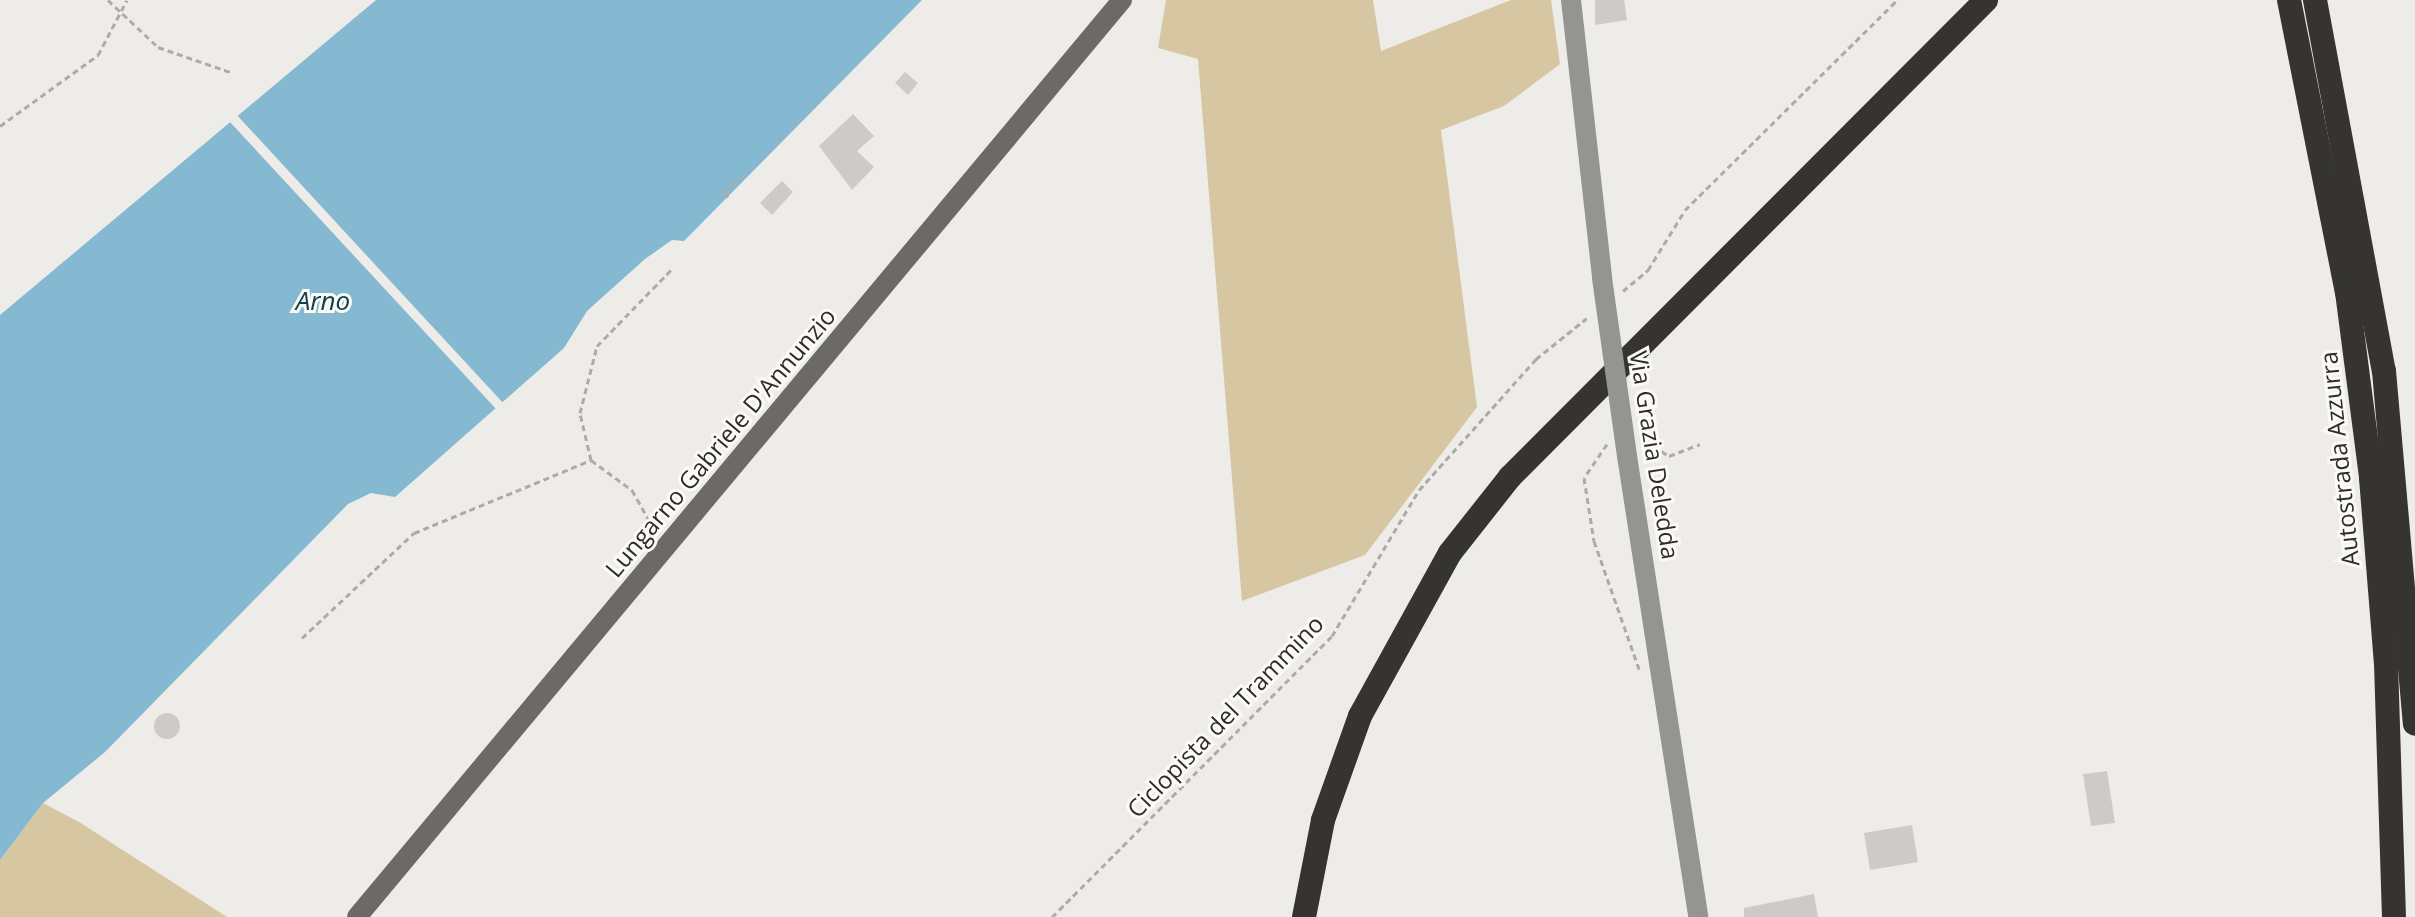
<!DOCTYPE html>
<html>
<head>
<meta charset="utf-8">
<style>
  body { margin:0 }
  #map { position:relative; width:2415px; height:917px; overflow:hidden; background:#eeece8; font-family:"Open Sans",sans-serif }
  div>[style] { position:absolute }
  .green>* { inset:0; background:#d6c7a2 }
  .water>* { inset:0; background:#84b9d1 }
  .pier>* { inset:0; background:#eeece8 }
  .building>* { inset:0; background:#cccbc7 }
  .round { border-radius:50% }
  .path>* { height:3px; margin-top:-1.5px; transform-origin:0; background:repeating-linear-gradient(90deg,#adaba8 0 6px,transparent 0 10px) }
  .minor>* { height:20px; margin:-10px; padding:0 10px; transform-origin:10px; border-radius:10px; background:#949492 }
  .secondary>* { height:20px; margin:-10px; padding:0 10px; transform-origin:10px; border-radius:10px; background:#6b6a67 }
  .motorway>* { height:24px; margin:-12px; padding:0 12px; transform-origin:12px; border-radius:12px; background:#353431 }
  .minor-bridge>* { height:20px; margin:-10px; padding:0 10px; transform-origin:10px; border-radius:10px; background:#949492 }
  span { translate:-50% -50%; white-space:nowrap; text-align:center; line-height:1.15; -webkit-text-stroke:6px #fbfaf5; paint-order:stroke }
  .street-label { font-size:24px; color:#2d2c2b }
  .water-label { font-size:26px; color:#0f3e4f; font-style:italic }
</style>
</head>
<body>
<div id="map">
  <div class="green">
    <div style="clip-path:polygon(1166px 0,1373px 0,1381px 51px,1511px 0,1551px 0,1560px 64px,1504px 106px,1441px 130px,1477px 407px,1365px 555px,1242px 601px,1198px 59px,1158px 48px)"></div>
    <div style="clip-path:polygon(43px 803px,79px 822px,227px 917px,0 917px,0 860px)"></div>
  </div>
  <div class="water">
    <div style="clip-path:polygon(376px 0,922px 0,684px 241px,672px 240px,645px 259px,587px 311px,564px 348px,395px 497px,371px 493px,348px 504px,105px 752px,43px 803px,0 860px,0 315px)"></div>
  </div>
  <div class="pier">
    <div style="clip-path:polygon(236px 114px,368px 257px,505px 405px,498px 411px,229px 121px)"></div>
  </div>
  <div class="building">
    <div style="clip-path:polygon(1595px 0,1624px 0,1627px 20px,1595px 25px)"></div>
    <div style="clip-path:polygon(905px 72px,918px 83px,908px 95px,895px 83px)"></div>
    <div style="clip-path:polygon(853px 114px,874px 136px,857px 151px,874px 167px,852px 190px,819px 146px)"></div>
    <div style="clip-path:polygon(782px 181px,793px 192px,772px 215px,760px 203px)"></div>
    <div class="round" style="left:154px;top:713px;width:26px;height:26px"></div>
    <div style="clip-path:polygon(2107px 771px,2115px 823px,2091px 826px,2083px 774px)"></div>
    <div style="clip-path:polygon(1912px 825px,1918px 862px,1870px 870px,1864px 833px)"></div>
    <div style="clip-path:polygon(1814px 894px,1818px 917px,1744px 917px,1744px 908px)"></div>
  </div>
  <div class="path">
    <div style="left:108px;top:0;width:69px;rotate:43.2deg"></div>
    <div style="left:158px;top:47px;width:76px;rotate:19.1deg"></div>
    <div style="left:0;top:126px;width:121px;rotate:-35.9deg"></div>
    <div style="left:98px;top:55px;width:62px;rotate:-62.2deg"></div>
    <div style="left:728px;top:197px;width:6px;rotate:-129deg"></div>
    <div style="left:724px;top:192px;width:24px;rotate:-42deg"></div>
    <div style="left:1623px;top:291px;width:33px;rotate:-40deg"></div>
    <div style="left:1648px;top:270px;width:70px;rotate:-58.3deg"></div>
    <div style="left:1685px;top:210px;width:298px;rotate:-44.7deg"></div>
    <div style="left:1645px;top:440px;width:29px;rotate:34deg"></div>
    <div style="left:1669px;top:456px;width:33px;rotate:-21deg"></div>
    <div style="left:1607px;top:444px;width:41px;rotate:124.1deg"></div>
    <div style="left:1584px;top:478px;width:64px;rotate:81deg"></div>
    <div style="left:1594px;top:541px;width:136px;rotate:70.6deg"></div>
    <div style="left:591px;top:460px;width:48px;rotate:-103.2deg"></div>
    <div style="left:580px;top:413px;width:69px;rotate:-75.8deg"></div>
    <div style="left:597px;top:346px;width:106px;rotate:-45.8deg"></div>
    <div style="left:302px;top:638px;width:154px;rotate:-43.2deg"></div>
    <div style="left:414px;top:533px;width:191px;rotate:-22.4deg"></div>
    <div style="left:591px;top:460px;width:51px;rotate:36.2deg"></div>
    <div style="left:632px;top:490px;width:47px;rotate:60.7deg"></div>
    <div style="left:1052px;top:917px;width:397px;rotate:-45.1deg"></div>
    <div style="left:1332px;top:636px;width:170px;rotate:-59.2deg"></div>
    <div style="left:1419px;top:490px;width:176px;rotate:-48.2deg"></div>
    <div style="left:1536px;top:359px;width:65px;rotate:-38.8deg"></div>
  </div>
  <div class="minor">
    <div style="left:1571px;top:0;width:280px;rotate:83.6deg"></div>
    <div style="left:1627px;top:456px;width:466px;rotate:81.2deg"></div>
  </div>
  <div class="secondary">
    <div style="left:357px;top:917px;width:1194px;rotate:-50.16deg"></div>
  </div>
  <div class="motorway">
    <div style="left:2289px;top:0;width:298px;rotate:78.8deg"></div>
    <div style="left:2347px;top:292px;width:188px;rotate:82.6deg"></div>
    <div style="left:2371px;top:478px;width:186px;rotate:85.4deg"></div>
    <div style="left:2386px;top:663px;width:254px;rotate:88.2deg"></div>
    <div style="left:2315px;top:0;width:377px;rotate:79.5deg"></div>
    <div style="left:2384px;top:371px;width:354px;rotate:85deg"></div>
    <div style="left:1304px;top:917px;width:99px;rotate:-78.9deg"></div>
    <div style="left:1323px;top:820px;width:110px;rotate:-70.4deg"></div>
    <div style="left:1360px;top:716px;width:186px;rotate:-61.1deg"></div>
    <div style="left:1450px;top:553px;width:97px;rotate:-51.7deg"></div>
    <div style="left:1510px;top:477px;width:674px;rotate:-45.06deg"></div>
  </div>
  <div class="minor-bridge">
    <div style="left:1602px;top:278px;width:180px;rotate:82deg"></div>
  </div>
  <div class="street-label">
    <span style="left:720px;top:442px;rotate:-50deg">Lungarno Gabriele D'Annunzio</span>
    <span style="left:1655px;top:455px;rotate:81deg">Via Grazia Deledda</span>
    <span style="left:2339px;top:459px;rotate:-96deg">Autostrada Azzurra</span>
    <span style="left:1225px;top:716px;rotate:-46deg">Ciclopista del Trammino</span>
  </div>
  <div class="water-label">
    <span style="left:323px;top:301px">Arno</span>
  </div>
</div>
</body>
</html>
